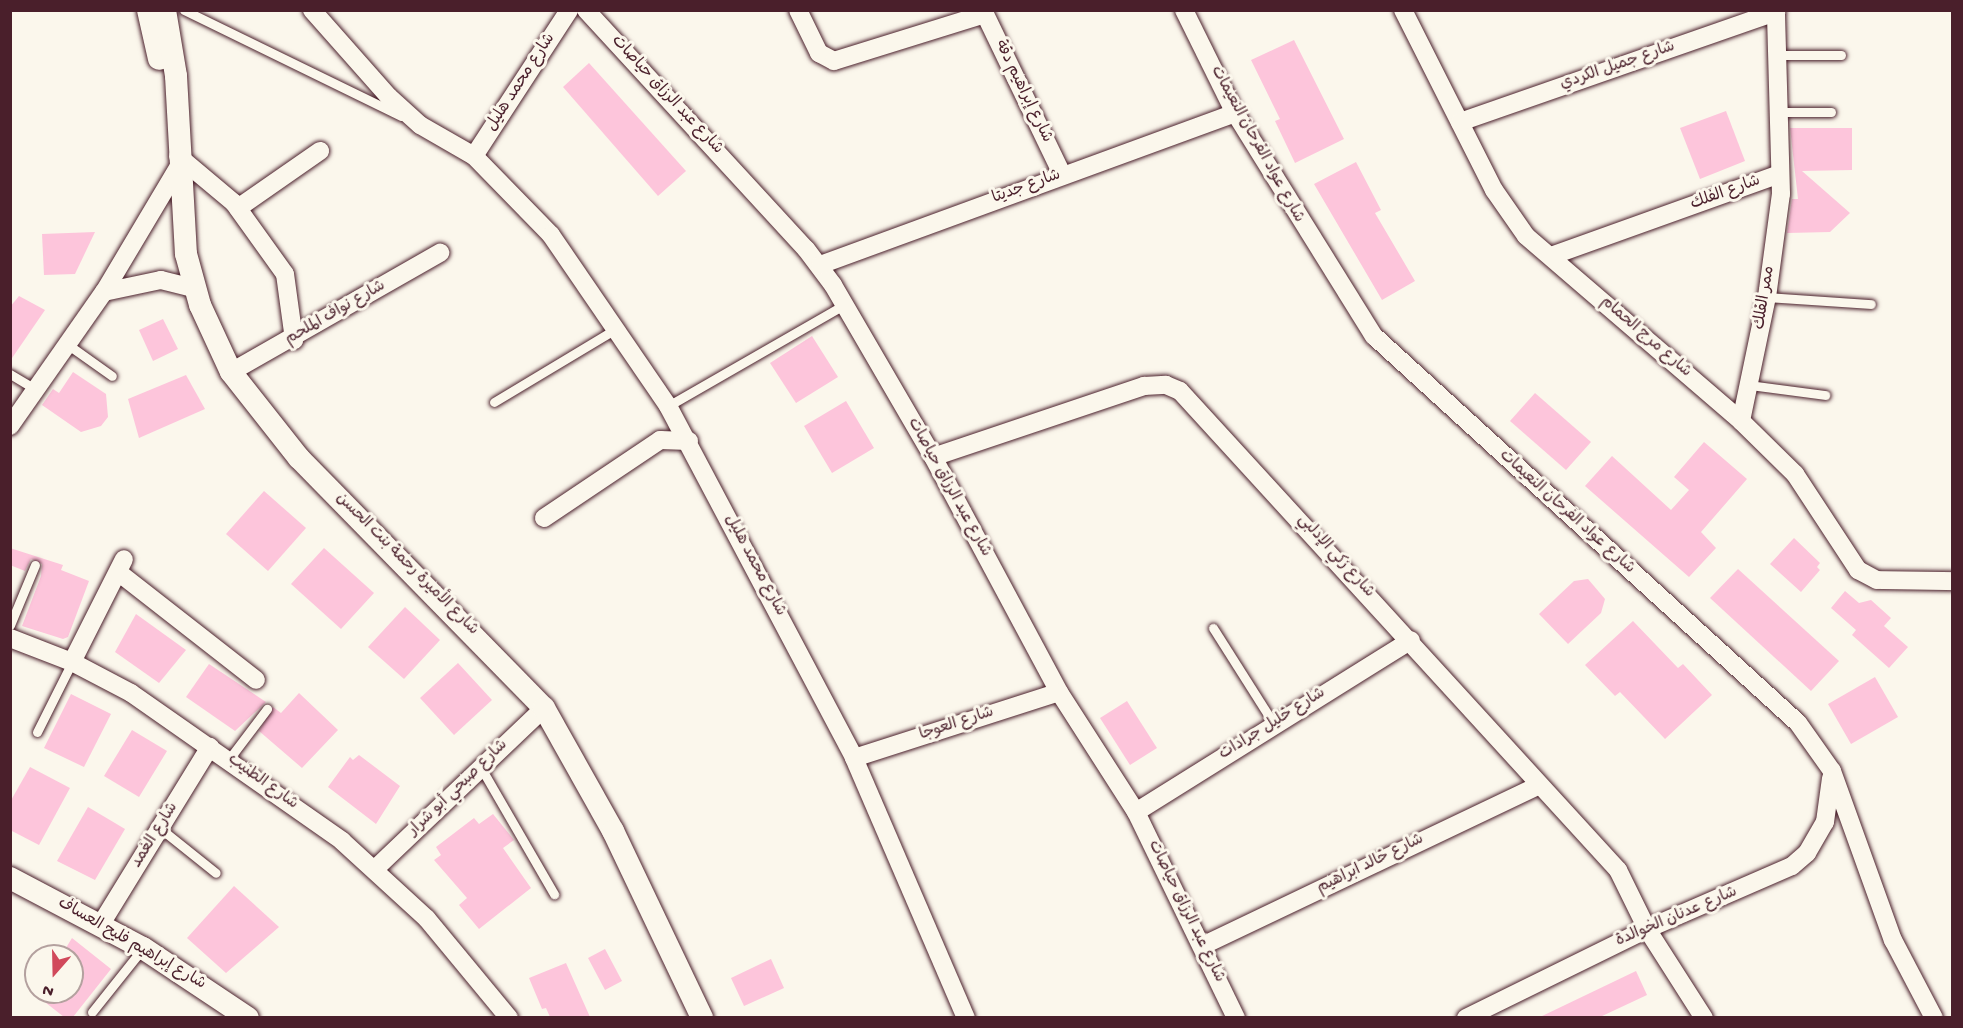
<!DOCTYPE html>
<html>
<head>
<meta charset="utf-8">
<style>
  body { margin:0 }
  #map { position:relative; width:1963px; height:1028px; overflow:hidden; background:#fbf7ec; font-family:"Gochi Hand","Playpen Sans Arabic",sans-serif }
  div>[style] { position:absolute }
  .building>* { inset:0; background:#fdc5db }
  .roads { filter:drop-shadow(0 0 2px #4a1f2b) drop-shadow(0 0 2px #4a1f2b) }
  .service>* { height:9px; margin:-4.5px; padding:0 4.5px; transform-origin:4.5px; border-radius:4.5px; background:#fbf7ec }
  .minor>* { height:18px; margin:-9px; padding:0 9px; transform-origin:9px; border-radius:9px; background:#fbf7ec }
  .tertiary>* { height:22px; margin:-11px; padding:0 11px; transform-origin:11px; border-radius:11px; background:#fbf7ec }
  span { translate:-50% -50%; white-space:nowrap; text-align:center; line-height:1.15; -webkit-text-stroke:6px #fbf7ec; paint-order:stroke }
  .street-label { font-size:16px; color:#4a1f2b }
  .frame { position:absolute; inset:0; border:12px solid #4a1f2b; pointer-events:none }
  .north { position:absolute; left:24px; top:944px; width:60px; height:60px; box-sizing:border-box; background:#fbf7ec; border:2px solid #b4a19f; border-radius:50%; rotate:200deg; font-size:16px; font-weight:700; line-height:24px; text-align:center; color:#4a1f2b }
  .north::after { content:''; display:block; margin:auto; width:21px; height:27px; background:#d1495b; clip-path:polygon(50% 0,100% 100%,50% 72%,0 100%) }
</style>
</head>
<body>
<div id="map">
  <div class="building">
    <div style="clip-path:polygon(1294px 40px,1344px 139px,1295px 163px,1275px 121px,1280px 119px,1251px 60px)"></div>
    <div style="clip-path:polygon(589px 63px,686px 171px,658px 196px,563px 87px)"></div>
    <div style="clip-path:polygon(1726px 111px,1745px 161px,1700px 179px,1680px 128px)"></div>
    <div style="clip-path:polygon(1790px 128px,1852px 128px,1852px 170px,1802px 171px,1850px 213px,1830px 232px,1787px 233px,1792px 199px,1798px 199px)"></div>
    <div style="clip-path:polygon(1356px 162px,1381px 210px,1375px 213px,1415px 281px,1382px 300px,1314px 184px)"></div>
    <div style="clip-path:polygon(95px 232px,75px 274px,44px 275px,42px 234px)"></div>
    <div style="clip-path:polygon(19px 296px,45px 310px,10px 361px,10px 307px)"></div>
    <div style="clip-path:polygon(163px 319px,178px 349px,153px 361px,139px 330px)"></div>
    <div style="clip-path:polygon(812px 336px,838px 377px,796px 403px,770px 363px)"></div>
    <div style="clip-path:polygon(73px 372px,106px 394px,108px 417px,101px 426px,81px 432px,42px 405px,53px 389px,59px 393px)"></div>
    <div style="clip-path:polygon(186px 375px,205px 409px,139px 438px,128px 399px)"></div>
    <div style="clip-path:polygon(1535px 393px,1591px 442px,1566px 470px,1510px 421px)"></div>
    <div style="clip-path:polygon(846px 401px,874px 448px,832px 473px,804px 426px)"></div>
    <div style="clip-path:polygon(1704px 442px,1747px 479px,1701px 532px,1716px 548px,1689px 577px,1585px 486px,1612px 456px,1671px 510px,1689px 490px,1674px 477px)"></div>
    <div style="clip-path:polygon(264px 491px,306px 528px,268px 571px,226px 534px)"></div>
    <div style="clip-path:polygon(1794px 538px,1820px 563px,1817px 567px,1820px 570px,1801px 592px,1770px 564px)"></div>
    <div style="clip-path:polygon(10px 548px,63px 565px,61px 570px,89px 581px,68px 637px,63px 639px,22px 626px,41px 576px,42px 564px,31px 559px,25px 571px,10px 565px)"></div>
    <div style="clip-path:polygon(324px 548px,374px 593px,341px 629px,291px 584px)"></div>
    <div style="clip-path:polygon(1738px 569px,1839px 661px,1811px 691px,1710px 598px)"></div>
    <div style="clip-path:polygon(1588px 579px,1605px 599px,1601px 613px,1568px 644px,1539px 614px,1574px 581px)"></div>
    <div style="clip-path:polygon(1845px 591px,1859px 603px,1871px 600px,1891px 618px,1884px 626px,1908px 647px,1889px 668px,1852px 635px,1856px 630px,1831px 608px)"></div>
    <div style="clip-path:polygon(405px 607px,440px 640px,404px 679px,368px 647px)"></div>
    <div style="clip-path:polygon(136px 614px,186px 650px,159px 683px,115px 652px)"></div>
    <div style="clip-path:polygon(1633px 621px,1678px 668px,1683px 664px,1712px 695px,1665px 739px,1620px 692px,1615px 696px,1585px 665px)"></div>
    <div style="clip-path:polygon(458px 663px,492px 700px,454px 735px,420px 698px)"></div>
    <div style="clip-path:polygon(209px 664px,266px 702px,235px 731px,186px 697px)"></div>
    <div style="clip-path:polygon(1875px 677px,1898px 717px,1851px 744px,1828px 704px)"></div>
    <div style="clip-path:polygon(299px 693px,338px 730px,302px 768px,259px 731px,273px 707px,281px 713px)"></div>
    <div style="clip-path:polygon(71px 694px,111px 714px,84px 767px,44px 748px)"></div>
    <div style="clip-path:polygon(1127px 701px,1157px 748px,1130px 765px,1100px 718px)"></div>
    <div style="clip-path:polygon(132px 730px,167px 751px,139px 797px,104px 776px)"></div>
    <div style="clip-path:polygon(359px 755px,400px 786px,376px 824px,328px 787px,350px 757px,353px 760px)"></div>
    <div style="clip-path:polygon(30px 767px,70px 788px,39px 845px,10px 830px,10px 802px)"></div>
    <div style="clip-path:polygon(88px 807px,125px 829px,95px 880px,57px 861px)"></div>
    <div style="clip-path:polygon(493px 814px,514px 840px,503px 848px,531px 888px,479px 929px,459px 905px,467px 898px,434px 860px,441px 855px,436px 847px,474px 818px,479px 824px)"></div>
    <div style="clip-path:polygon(234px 886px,279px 927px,226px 973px,187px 938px)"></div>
    <div style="clip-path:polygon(72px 938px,111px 969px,73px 1017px,64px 1017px,32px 992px,72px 992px,72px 956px,61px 956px)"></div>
    <div style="clip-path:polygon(605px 949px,622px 981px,605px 990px,588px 958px)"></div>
    <div style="clip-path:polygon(771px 959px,784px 988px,744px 1006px,731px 978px)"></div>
    <div style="clip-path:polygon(566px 963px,590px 1017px,550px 1017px,546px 1008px,542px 1009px,529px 978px)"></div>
    <div style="clip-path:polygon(1636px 971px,1647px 995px,1600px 1017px,1540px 1017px)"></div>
  </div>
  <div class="roads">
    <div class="service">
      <div style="left:184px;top:10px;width:242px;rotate:26deg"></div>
      <div style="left:1776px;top:55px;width:65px"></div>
      <div style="left:1778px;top:112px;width:53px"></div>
      <div style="left:1767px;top:297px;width:104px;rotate:3.9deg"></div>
      <div style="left:67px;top:344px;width:55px;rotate:35.4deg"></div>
      <div style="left:10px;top:374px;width:29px;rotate:31deg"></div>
      <div style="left:1749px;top:385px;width:77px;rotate:7.5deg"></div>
      <div style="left:494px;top:402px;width:144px;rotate:-31deg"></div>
      <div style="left:668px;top:406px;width:201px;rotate:-29.9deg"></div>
      <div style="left:10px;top:625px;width:65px;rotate:-67.4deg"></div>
      <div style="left:1213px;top:628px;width:114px;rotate:57.6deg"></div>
      <div style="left:37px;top:732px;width:78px;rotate:-63.4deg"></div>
      <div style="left:229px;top:759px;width:63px;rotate:-52.8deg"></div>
      <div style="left:481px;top:768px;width:146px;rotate:59.9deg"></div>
      <div style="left:161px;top:829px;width:70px;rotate:38.7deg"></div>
      <div style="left:92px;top:1012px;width:82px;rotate:-51.4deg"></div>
    </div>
    <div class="minor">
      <div style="left:312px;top:10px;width:116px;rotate:48.5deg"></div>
      <div style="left:389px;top:97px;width:42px;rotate:42.1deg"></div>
      <div style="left:420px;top:125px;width:62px;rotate:29.9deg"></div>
      <div style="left:474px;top:156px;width:110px;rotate:45.7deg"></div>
      <div style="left:551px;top:235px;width:207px;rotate:55.6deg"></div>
      <div style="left:668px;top:406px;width:398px;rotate:62.1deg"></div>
      <div style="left:854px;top:758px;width:283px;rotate:66.7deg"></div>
      <div style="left:586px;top:10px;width:325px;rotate:47.4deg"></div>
      <div style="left:806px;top:249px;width:45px;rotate:53.1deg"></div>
      <div style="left:833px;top:285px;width:199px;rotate:59.8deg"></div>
      <div style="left:933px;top:457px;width:267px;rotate:61.8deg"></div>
      <div style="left:1059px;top:692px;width:143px;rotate:57.3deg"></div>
      <div style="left:1136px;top:812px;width:229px;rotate:64.1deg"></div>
      <div style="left:798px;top:10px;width:48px;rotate:64deg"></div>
      <div style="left:819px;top:53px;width:17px;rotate:28deg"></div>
      <div style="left:834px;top:61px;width:158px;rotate:-17.3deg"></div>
      <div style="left:983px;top:10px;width:182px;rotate:64.3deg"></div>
      <div style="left:1184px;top:10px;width:115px;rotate:63.7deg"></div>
      <div style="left:1235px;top:113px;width:263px;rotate:58.1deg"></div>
      <div style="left:1374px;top:336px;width:574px;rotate:42.39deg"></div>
      <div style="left:1798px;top:723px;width:59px;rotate:54.7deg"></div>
      <div style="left:1832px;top:771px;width:180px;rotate:70.2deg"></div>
      <div style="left:1893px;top:940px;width:88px;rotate:62.3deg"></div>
      <div style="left:1403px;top:10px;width:202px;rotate:63.2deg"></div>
      <div style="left:1494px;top:190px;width:56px;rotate:55.2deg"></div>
      <div style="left:1526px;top:236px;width:284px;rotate:40.7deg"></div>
      <div style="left:1741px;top:421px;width:76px;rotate:44.5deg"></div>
      <div style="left:1795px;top:474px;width:115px;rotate:56.7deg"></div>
      <div style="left:1858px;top:570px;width:21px;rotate:28deg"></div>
      <div style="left:1877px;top:580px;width:75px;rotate:0.8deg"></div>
      <div style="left:1460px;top:122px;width:335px;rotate:-19.2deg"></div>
      <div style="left:178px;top:156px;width:73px;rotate:40deg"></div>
      <div style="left:234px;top:203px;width:87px;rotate:54.3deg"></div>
      <div style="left:285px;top:274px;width:67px;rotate:82.2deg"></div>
      <div style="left:474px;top:156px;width:174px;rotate:-56.9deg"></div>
      <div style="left:238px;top:208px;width:100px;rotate:-34.8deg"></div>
      <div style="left:1551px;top:256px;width:243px;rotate:-19.7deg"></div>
      <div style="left:820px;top:265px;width:442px;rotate:-20.1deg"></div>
      <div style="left:104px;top:292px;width:58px;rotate:-11.9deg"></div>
      <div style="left:161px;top:280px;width:33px;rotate:14deg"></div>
      <div style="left:231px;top:372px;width:241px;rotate:-29.7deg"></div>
      <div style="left:1741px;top:421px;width:127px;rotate:-78.2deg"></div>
      <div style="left:1767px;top:297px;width:104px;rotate:-82.3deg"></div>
      <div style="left:1781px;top:194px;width:184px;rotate:-91.6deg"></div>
      <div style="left:10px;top:426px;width:164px;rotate:-55deg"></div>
      <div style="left:104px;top:292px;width:147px;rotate:-59.2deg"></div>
      <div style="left:933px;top:457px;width:223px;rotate:-18.6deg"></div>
      <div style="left:1144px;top:386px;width:22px;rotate:-3deg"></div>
      <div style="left:1166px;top:385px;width:15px;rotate:23deg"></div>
      <div style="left:1180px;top:391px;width:649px;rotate:47.56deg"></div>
      <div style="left:1618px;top:870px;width:66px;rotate:63.8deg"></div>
      <div style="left:1647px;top:929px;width:106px;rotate:57.4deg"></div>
      <div style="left:544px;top:518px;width:140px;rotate:-33.9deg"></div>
      <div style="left:660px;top:440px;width:29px;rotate:2deg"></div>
      <div style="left:118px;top:572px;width:175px;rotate:38deg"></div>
      <div style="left:10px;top:638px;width:66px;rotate:21.2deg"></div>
      <div style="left:72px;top:662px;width:67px;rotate:27.7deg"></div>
      <div style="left:131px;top:693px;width:258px;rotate:35deg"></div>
      <div style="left:342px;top:841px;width:115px;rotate:42.5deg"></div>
      <div style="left:427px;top:919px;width:129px;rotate:50.4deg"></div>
      <div style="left:72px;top:662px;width:115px;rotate:-63.2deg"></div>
      <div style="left:854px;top:758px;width:215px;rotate:-17.8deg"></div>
      <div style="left:1136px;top:812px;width:324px;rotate:-32deg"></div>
      <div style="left:375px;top:869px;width:233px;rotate:-43.6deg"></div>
      <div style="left:101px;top:924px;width:208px;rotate:-58.4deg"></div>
      <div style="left:1204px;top:945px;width:371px;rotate:-25.5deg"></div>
      <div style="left:1466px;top:1018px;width:202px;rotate:-26.2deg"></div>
      <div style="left:1647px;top:929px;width:158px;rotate:-23.5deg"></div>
      <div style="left:1792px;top:866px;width:20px;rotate:-41deg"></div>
      <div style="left:1807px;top:853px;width:36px;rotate:-60deg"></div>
      <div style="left:1825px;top:822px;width:44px;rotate:-82.2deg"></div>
    </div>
    <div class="tertiary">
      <div style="left:148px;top:10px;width:50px;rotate:77.3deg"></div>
      <div style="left:165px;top:10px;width:67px;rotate:80.5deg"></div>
      <div style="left:176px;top:76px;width:178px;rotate:86.8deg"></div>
      <div style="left:186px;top:254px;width:53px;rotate:74.6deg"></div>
      <div style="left:200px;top:305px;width:74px;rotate:65.2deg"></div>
      <div style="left:231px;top:372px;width:110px;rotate:51.7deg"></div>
      <div style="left:299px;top:458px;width:350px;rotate:45.6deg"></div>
      <div style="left:544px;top:708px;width:141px;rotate:60.7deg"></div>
      <div style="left:613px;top:831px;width:207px;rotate:64.5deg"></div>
      <div style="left:10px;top:878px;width:150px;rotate:27.8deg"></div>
      <div style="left:143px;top:948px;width:126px;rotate:33.7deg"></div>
    </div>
  </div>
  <div class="street-label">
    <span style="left:1618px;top:67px;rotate:-19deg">شارع جميل الكردي</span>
    <span style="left:522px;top:83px;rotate:-57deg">شارع محمد هليل</span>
    <span style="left:1022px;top:92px;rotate:64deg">شارع إبراهيم دقة</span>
    <span style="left:666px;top:96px;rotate:47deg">شارع عبد الرزاق حياصات</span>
    <span style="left:1256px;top:145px;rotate:61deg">شارع عواد الفرحان النعيمات</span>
    <span style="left:1027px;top:188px;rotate:-20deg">شارع جديتا</span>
    <span style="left:1726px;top:194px;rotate:-20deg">شارع الفلك</span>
    <span style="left:1766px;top:298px;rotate:-81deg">ممر الفلك</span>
    <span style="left:336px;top:314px;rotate:-30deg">شارع نواف الملحم</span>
    <span style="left:1645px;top:338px;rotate:41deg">شارع مرج الحمام</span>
    <span style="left:948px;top:488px;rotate:61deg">شارع عبد الرزاق حياصات</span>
    <span style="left:1566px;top:513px;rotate:42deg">شارع عواد الفرحان النعيمات</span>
    <span style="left:1335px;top:557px;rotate:48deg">شارع زكي الإدلبي</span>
    <span style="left:406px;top:565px;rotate:45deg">شارع الأميرة رحمة بنت الحسن</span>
    <span style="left:754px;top:566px;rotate:62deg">شارع محمد هليل</span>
    <span style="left:957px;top:725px;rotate:-18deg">شارع العوجا</span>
    <span style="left:1273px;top:725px;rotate:-32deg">شارع خليل جرادات</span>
    <span style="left:262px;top:783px;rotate:36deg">شارع الطنيب</span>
    <span style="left:459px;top:789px;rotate:-44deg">شارع صبحي أبو شرار</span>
    <span style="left:156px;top:836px;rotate:-58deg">شارع الغمد</span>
    <span style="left:1371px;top:865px;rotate:-26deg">شارع خالد ابراهيم</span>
    <span style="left:1185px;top:912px;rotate:64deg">شارع عبد الرزاق حياصات</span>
    <span style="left:1677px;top:918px;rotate:-23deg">شارع عدنان الخوالدة</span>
    <span style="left:131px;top:945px;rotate:30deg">شارع إبراهيم فليح العساف</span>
  </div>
  <div class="frame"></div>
  <div class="north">N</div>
</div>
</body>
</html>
